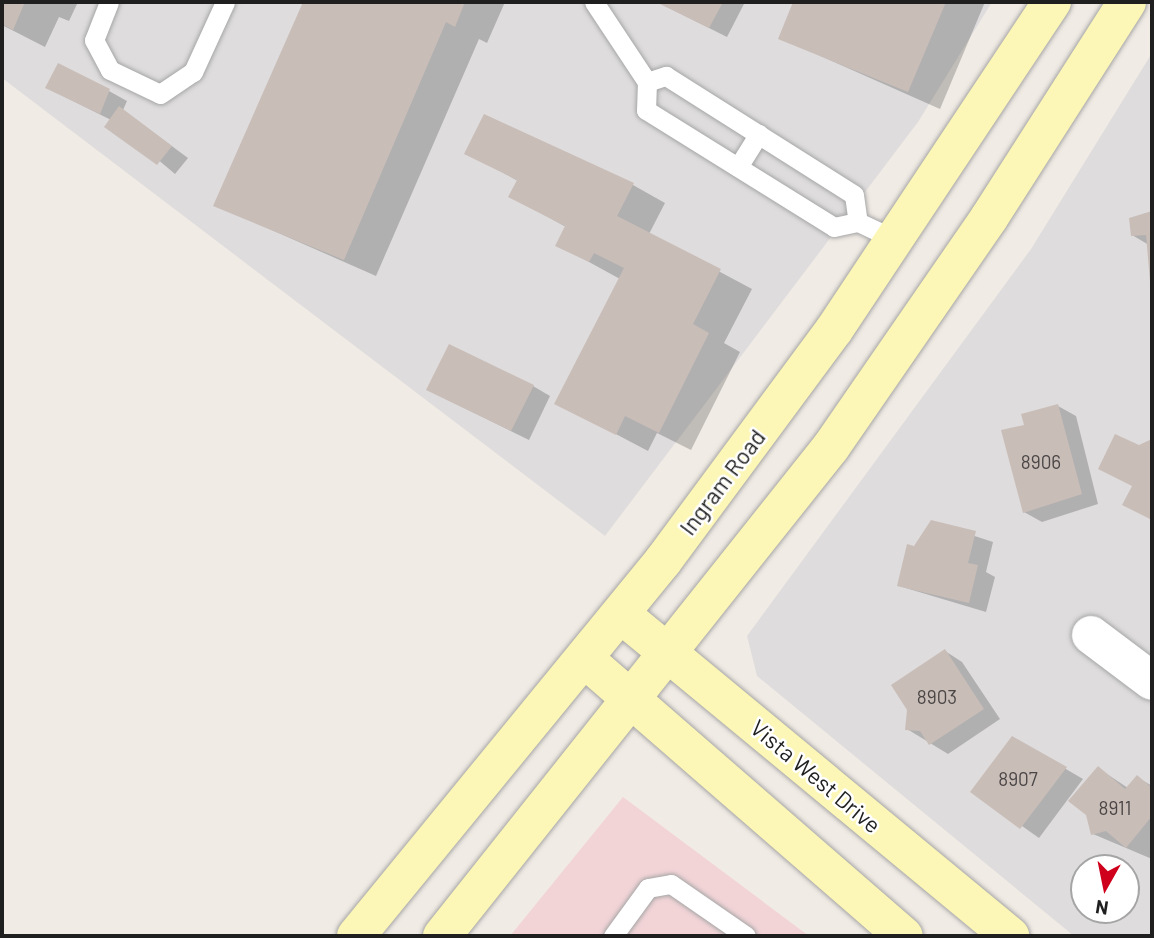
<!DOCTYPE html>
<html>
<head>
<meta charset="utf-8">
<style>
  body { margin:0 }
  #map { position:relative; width:1154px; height:938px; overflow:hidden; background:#f1ebe5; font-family:Barlow,sans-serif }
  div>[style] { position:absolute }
  .residential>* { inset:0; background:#dedcdd }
  .commercial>* { inset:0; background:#f2d4d7 }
  .shadow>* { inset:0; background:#0003 }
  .building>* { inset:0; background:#c9bdb8 }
  .roads { filter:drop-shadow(0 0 2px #a6a6a6) drop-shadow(0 0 2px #a6a6a6) }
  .lane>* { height:19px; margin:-9.5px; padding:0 9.5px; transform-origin:9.5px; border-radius:9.5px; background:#fff }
  .street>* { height:38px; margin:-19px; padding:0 19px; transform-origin:19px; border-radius:19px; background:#fff }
  .secondary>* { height:38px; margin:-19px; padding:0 19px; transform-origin:19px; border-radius:19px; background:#fdf7b7 }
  span { translate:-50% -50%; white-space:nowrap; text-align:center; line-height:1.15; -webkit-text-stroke:5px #fff; paint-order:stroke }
  .number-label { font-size:19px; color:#4a4645 }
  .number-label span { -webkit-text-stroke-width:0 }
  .street-label { font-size:23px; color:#1f1f1f }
  .frame { position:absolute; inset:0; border:4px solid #1f1f1f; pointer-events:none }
  .north { position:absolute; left:1070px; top:854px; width:70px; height:70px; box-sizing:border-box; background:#fff; border:2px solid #a5a5a5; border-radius:50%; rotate:189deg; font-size:19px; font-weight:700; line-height:28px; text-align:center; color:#1f1f1f }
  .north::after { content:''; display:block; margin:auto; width:24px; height:32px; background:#cf001c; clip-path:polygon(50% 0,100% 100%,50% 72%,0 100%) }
</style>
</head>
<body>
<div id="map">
  <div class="residential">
    <div style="clip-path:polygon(2px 2px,992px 2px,918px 122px,605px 536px,2px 78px)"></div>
    <div style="clip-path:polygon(evenodd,1152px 53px,1152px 936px,1074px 936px,757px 676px,747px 636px,1031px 249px,1152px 53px,1084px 868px,1126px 868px,1126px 910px,1084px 910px,1084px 868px)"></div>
  </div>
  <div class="commercial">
    <div style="clip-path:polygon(623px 797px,809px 936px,510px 936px)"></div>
  </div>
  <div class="shadow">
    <div style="clip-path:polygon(2px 2px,78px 2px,69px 21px,59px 17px,45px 47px,2px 25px)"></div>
    <div style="clip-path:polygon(304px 2px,505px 2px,487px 43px,479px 39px,376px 276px,215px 205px)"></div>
    <div style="clip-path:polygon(657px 2px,745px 2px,727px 37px)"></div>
    <div style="clip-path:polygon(795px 2px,985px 2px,940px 109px,780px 38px)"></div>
    <div style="clip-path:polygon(109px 91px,127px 101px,123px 110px,188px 158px,175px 174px,111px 120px,65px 97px)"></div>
    <div style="clip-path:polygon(467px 153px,633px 185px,665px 203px,649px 234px,752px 289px,724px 343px,740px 352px,691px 450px,657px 433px,648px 451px,557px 403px,620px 279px,558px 245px,566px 227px,510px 196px,518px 181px)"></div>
    <div style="clip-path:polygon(1152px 213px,1152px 279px,1149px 245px,1132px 235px,1143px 214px)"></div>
    <div style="clip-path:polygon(533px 386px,550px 396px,529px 440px,446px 399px)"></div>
    <div style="clip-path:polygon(1058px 406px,1076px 416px,1098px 504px,1042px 522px,1024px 512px,1026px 426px)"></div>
    <div style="clip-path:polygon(932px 522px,993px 542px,986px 572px,995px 577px,986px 612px,899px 586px)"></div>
    <div style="clip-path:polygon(945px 651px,962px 662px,1000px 719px,948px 754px,907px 729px)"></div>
    <div style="clip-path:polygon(1013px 738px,1083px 779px,1039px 838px,972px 791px)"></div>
    <div style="clip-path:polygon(1098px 768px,1128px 788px,1137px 777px,1152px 786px,1152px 859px,1093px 834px)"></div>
  </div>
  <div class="building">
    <div style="clip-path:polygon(2px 2px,25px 2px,13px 30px,2px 24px)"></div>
    <div style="clip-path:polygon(303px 2px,465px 2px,455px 27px,446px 22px,344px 260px,213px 206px)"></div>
    <div style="clip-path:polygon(656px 2px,723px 2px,709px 28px)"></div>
    <div style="clip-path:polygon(793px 2px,946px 2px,908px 92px,778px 39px)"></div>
    <div style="clip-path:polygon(58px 63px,110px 89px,100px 114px,45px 88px)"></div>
    <div style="clip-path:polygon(119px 106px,172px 146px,157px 165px,104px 127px)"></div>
    <div style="clip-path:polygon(484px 114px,634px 183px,617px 216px,721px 269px,693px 324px,709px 333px,659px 433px,625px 416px,616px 435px,554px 404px,624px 268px,594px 253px,589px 262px,555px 246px,565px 226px,508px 197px,517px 180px,464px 154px)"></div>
    <div style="clip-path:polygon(1152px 211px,1152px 281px,1150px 281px,1146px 235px,1131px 236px,1129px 218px)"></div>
    <div style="clip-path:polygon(449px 344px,534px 385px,511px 431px,426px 390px)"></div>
    <div style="clip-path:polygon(1058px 404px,1082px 494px,1023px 513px,1001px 430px,1024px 425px,1021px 414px)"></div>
    <div style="clip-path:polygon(1115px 434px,1139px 445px,1152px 439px,1152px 520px,1122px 505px,1132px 486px,1098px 469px)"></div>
    <div style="clip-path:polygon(931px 520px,976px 531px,968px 563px,978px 565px,969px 603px,897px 586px,907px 544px,914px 546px)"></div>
    <div style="clip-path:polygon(945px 649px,984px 709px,929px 745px,920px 731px,905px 730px,907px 710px,891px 685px)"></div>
    <div style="clip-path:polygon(1012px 736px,1067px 767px,1020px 829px,970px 792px)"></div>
    <div style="clip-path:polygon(1098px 766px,1125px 789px,1137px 775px,1152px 788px,1152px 816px,1126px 848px,1106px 831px,1091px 835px,1086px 815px,1068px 801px)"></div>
  </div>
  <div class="roads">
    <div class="lane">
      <div style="left:109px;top:2px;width:41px;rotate:111.5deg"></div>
      <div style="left:94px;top:40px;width:34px;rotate:62deg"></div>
      <div style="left:110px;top:70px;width:55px;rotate:25.6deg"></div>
      <div style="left:160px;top:94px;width:40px;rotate:-34deg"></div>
      <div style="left:193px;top:72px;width:77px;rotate:-65.4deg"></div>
      <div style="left:594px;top:2px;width:96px;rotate:56.5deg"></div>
      <div style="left:647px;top:82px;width:28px;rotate:92deg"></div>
      <div style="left:646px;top:110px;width:221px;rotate:31.9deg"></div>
      <div style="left:834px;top:227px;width:25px;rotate:-12deg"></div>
      <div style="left:858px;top:222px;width:42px;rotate:25.3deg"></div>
      <div style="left:647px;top:82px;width:20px;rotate:-18deg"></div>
      <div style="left:666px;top:76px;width:222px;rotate:32.3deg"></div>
      <div style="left:854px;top:195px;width:27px;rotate:82deg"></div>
      <div style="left:738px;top:167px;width:39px;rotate:-58deg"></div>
      <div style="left:613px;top:936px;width:59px;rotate:-53.9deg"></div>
      <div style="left:648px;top:888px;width:23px;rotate:-10deg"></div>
      <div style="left:671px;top:884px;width:91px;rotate:34.7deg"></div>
    </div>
    <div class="street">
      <div style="left:1091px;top:635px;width:76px;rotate:37deg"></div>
    </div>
    <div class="secondary">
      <div style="left:622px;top:615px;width:504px;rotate:39.6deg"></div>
      <div style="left:586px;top:660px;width:421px;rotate:41deg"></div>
      <div style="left:356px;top:936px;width:485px;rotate:-50.7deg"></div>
      <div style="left:663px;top:561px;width:287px;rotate:-53.5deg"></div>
      <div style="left:834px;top:330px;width:394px;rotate:-56.4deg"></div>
      <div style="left:442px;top:936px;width:625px;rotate:-51.5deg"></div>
      <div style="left:831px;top:447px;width:278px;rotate:-55.4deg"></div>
      <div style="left:989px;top:218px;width:256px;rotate:-57.4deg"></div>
    </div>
  </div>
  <div class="number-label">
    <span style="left:1041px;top:462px">8906</span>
    <span style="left:937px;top:697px">8903</span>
    <span style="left:1018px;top:779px">8907</span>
    <span style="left:1115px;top:808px">8911</span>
  </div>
  <div class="street-label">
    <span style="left:722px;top:482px;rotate:-53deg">Ingram Road</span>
    <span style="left:816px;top:776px;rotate:40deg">Vista West Drive</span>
  </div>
  <div class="frame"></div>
  <div class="north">N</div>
</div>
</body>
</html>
